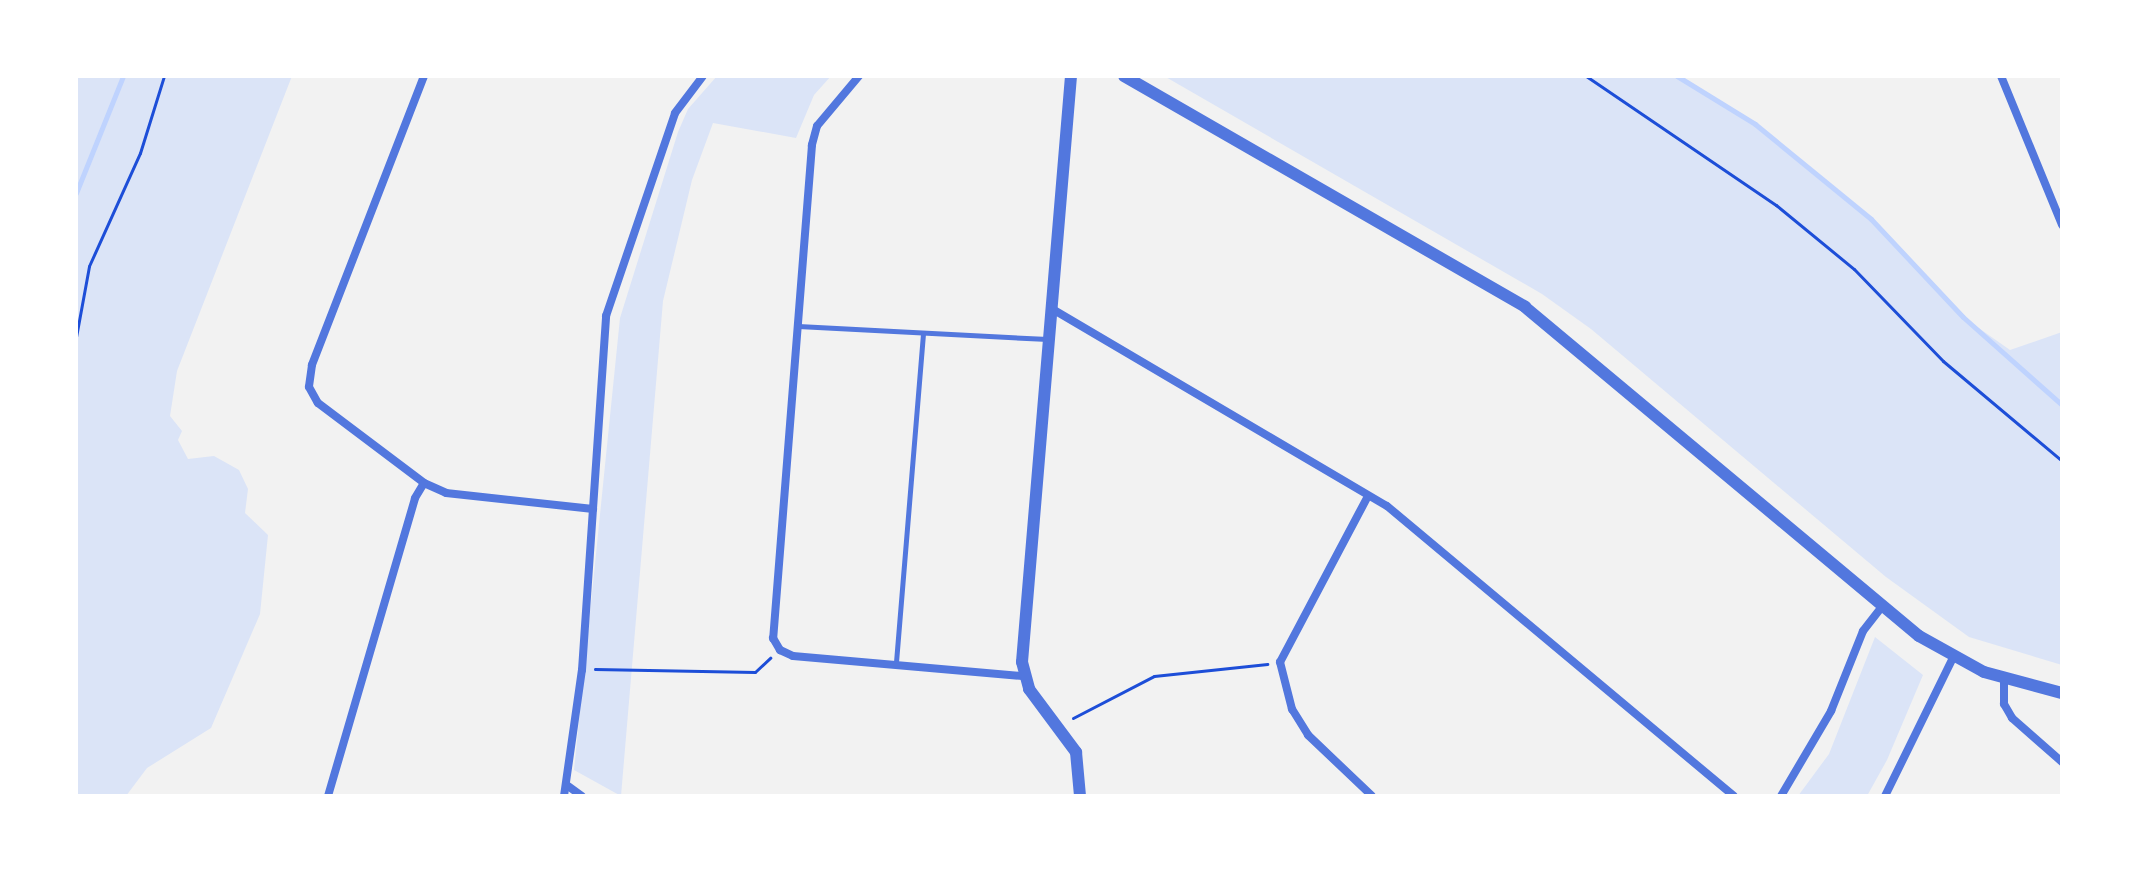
<!DOCTYPE html>
<html>
<head>
<meta charset="utf-8">
<style>
  body { margin:0 }
  #map { position:relative; width:2138px; height:872px; overflow:hidden; background:#f2f2f2; font-family:"Roboto Serif",serif }
  div>[style] { position:absolute }
  .green>* { inset:0; background:#dbe4f7 }
  .stream>* { height:5px; margin:-2.5px; padding:0 2.5px; transform-origin:2.5px; border-radius:2.5px; background:#bfd3fe }
  .path>* { height:3px; margin:-1.5px; padding:0 1.5px; transform-origin:1.5px; border-radius:1.5px; background:#1d4ed8 }
  .service>* { height:5px; margin:-2.5px; padding:0 2.5px; transform-origin:2.5px; border-radius:2.5px; background:#5277de }
  .minor>* { height:8px; margin:-4px; padding:0 4px; transform-origin:4px; border-radius:4px; background:#5277de }
  .tertiary>* { height:12px; margin:-6px; padding:0 6px; transform-origin:6px; border-radius:6px; background:#5277de }
  span { translate:-50% -50%; white-space:nowrap; text-align:center; line-height:1.15; -webkit-text-stroke:7px #fff; paint-order:stroke }
  .frame { position:absolute; inset:0; border:78px solid #fff; pointer-events:none }
</style>
</head>
<body>
<div id="map">
  <div class="green">
    <div style="clip-path:polygon(76px 76px,292px 76px,177px 371px,170px 416px,182px 431px,178px 440px,188px 459px,214px 456px,239px 470px,248px 489px,245px 513px,268px 535px,260px 614px,211px 728px,147px 768px,126px 796px,76px 796px)"></div>
    <div style="clip-path:polygon(717px 76px,831px 76px,814px 95px,796px 138px,713px 123px,692px 180px,663px 301px,621px 796px,574px 770px,620px 318px,678px 132px,688px 109px)"></div>
    <div style="clip-path:polygon(1164px 76px,1677px 76px,1755px 124px,1871px 219px,1963px 317px,2010px 350px,2062px 332px,2062px 665px,1969px 637px,1886px 577px,1591px 329px,1542px 294px)"></div>
    <div style="clip-path:polygon(1875px 637px,1923px 675px,1887px 760px,1867px 796px,1798px 796px,1829px 754px)"></div>
  </div>
  <div class="stream">
    <div style="left:1677px;top:76px;width:92px;rotate:31.6deg"></div>
    <div style="left:1755px;top:124px;width:150px;rotate:39.3deg"></div>
    <div style="left:1871px;top:219px;width:134px;rotate:46.8deg"></div>
    <div style="left:1963px;top:317px;width:132px;rotate:41.6deg"></div>
    <div style="left:76px;top:193px;width:126px;rotate:-68.1deg"></div>
  </div>
  <div class="path">
    <div style="left:1586px;top:76px;width:230px;rotate:34.2deg"></div>
    <div style="left:1776px;top:205px;width:101px;rotate:39.4deg"></div>
    <div style="left:1854px;top:269px;width:128px;rotate:45.9deg"></div>
    <div style="left:1943px;top:361px;width:155px;rotate:40deg"></div>
    <div style="left:76px;top:337px;width:72px;rotate:-79.6deg"></div>
    <div style="left:89px;top:266px;width:124px;rotate:-65.7deg"></div>
    <div style="left:140px;top:153px;width:81px;rotate:-72.7deg"></div>
    <div style="left:595px;top:669px;width:160px;rotate:1.1deg"></div>
    <div style="left:755px;top:672px;width:21px;rotate:-43deg"></div>
    <div style="left:1073px;top:718px;width:91px;rotate:-27.4deg"></div>
    <div style="left:1154px;top:676px;width:114px;rotate:-6.1deg"></div>
  </div>
  <div class="service">
    <div style="left:798px;top:326px;width:250px;rotate:3deg"></div>
    <div style="left:896px;top:662px;width:330px;rotate:-85.3deg"></div>
  </div>
  <div class="minor">
    <div style="left:424px;top:76px;width:310px;rotate:111.2deg"></div>
    <div style="left:312px;top:365px;width:22px;rotate:98deg"></div>
    <div style="left:309px;top:387px;width:18px;rotate:61deg"></div>
    <div style="left:318px;top:403px;width:133px;rotate:37deg"></div>
    <div style="left:424px;top:483px;width:24px;rotate:24deg"></div>
    <div style="left:446px;top:493px;width:148px;rotate:6.2deg"></div>
    <div style="left:859px;top:76px;width:65px;rotate:130deg"></div>
    <div style="left:817px;top:126px;width:20px;rotate:105deg"></div>
    <div style="left:812px;top:145px;width:495px;rotate:94.5deg"></div>
    <div style="left:773px;top:638px;width:14px;rotate:60deg"></div>
    <div style="left:780px;top:650px;width:14px;rotate:25deg"></div>
    <div style="left:793px;top:656px;width:231px;rotate:5deg"></div>
    <div style="left:2001px;top:76px;width:161px;rotate:67.7deg"></div>
    <div style="left:1054px;top:310px;width:386px;rotate:30.5deg"></div>
    <div style="left:1387px;top:506px;width:452px;rotate:39.9deg"></div>
    <div style="left:1368px;top:496px;width:188px;rotate:117.9deg"></div>
    <div style="left:1280px;top:662px;width:49px;rotate:75.7deg"></div>
    <div style="left:1292px;top:709px;width:31px;rotate:58deg"></div>
    <div style="left:1308px;top:735px;width:88px;rotate:43.6deg"></div>
    <div style="left:2004px;top:676px;width:28px;rotate:90deg"></div>
    <div style="left:2004px;top:704px;width:16px;rotate:60deg"></div>
    <div style="left:2012px;top:718px;width:67px;rotate:41.3deg"></div>
    <div style="left:568px;top:786px;width:17px;rotate:36deg"></div>
    <div style="left:328px;top:796px;width:310px;rotate:-73.7deg"></div>
    <div style="left:415px;top:498px;width:17px;rotate:-59deg"></div>
    <div style="left:564px;top:796px;width:127px;rotate:-81.9deg"></div>
    <div style="left:582px;top:670px;width:355px;rotate:-86.1deg"></div>
    <div style="left:606px;top:316px;width:214px;rotate:-71.2deg"></div>
    <div style="left:675px;top:113px;width:46px;rotate:-52.9deg"></div>
    <div style="left:1781px;top:796px;width:99px;rotate:-59.5deg"></div>
    <div style="left:1831px;top:711px;width:86px;rotate:-68.2deg"></div>
    <div style="left:1863px;top:631px;width:31px;rotate:-52deg"></div>
    <div style="left:1885px;top:796px;width:154px;rotate:-63.8deg"></div>
  </div>
  <div class="tertiary">
    <div style="left:1071px;top:76px;width:588px;rotate:94.78deg"></div>
    <div style="left:1022px;top:662px;width:28px;rotate:75deg"></div>
    <div style="left:1029px;top:689px;width:79px;rotate:53.3deg"></div>
    <div style="left:1076px;top:752px;width:44px;rotate:84.8deg"></div>
    <div style="left:1124px;top:76px;width:463px;rotate:29.9deg"></div>
    <div style="left:1525px;top:307px;width:513px;rotate:39.86deg"></div>
    <div style="left:1919px;top:636px;width:74px;rotate:29deg"></div>
    <div style="left:1984px;top:672px;width:81px;rotate:15.1deg"></div>
  </div>
  <div class="frame"></div>
</div>
</body>
</html>
